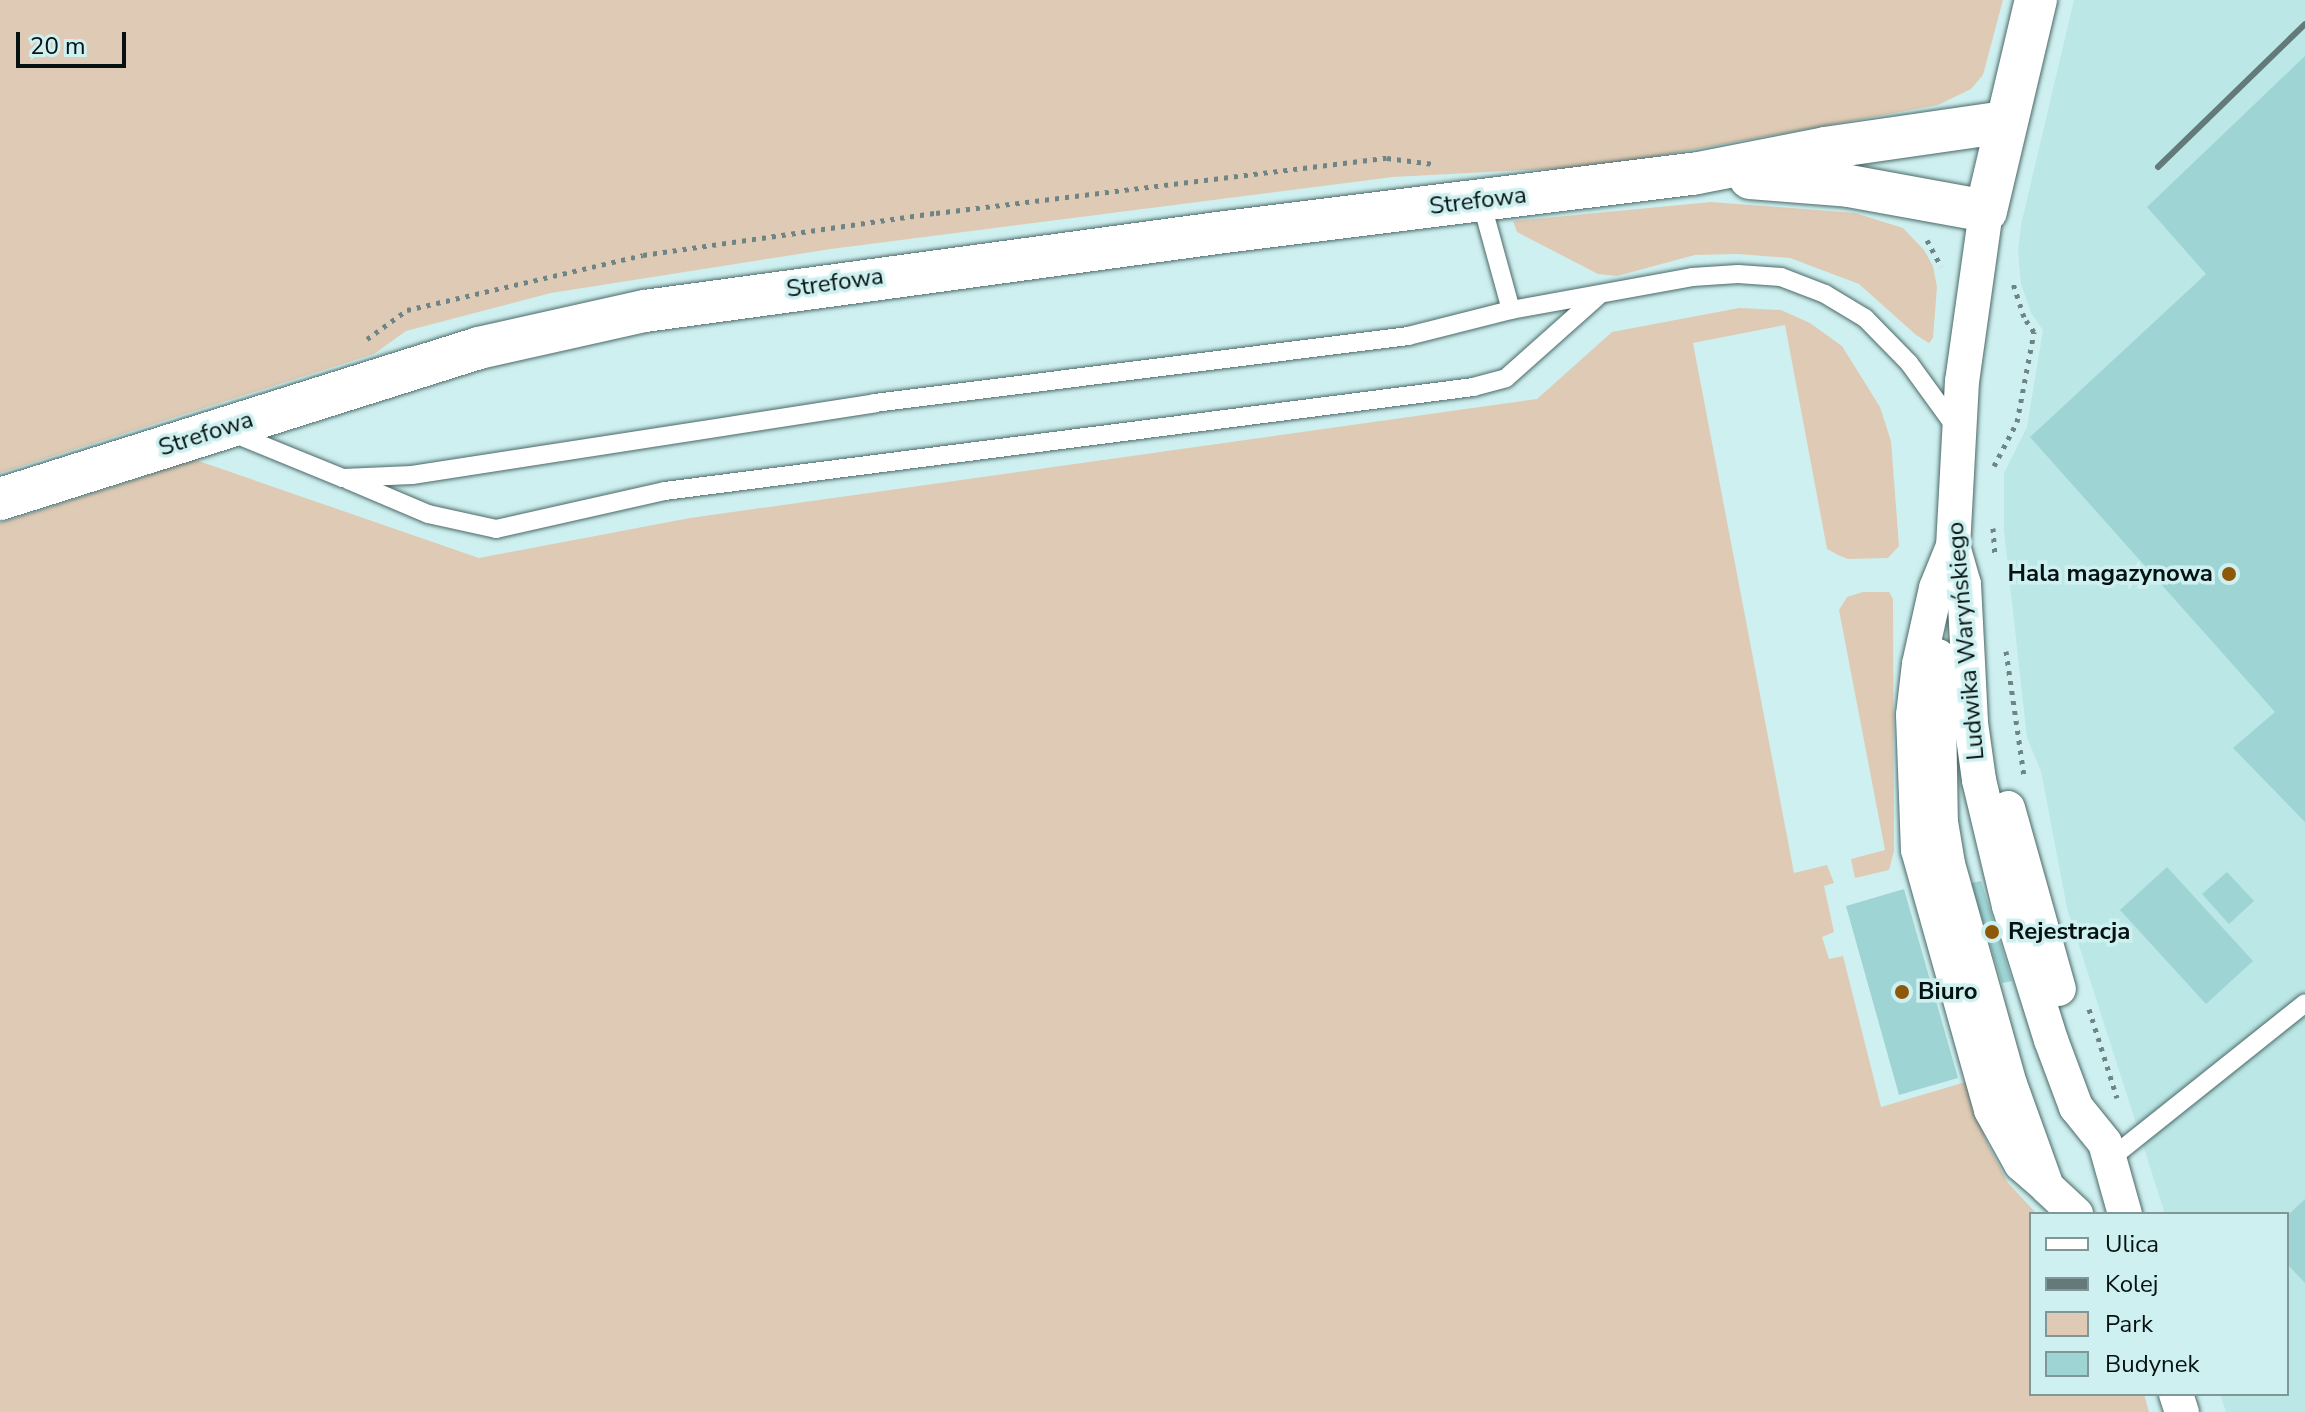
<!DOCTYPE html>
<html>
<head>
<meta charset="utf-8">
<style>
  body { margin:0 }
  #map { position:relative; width:2305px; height:1412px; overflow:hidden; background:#cff0f0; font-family:"Nunito Sans",sans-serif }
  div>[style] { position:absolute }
  .built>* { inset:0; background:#bbe7e6 }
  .green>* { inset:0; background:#dfcbb5 }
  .building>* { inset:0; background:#9ed5d4 }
  .path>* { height:5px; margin-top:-2.5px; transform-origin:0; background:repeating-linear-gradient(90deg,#6f8585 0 4px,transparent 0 10px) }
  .roads { filter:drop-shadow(0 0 2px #4b6968) drop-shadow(0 0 2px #4b6968) }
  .service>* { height:18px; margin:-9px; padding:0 9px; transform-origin:9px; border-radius:9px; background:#fff }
  .minor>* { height:34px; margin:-17px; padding:0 17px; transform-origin:17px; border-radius:17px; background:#fff }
  .tertiary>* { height:42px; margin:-21px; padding:0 21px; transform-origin:21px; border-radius:21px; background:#fff }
  .rail>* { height:6px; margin:-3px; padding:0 3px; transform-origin:3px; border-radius:3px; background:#647979 }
  .dots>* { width:22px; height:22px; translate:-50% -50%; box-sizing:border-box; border:4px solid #cff0f0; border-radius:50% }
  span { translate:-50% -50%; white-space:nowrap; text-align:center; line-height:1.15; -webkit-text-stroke:7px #cff0f0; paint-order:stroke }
  .street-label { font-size:24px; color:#061111 }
  .poi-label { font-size:24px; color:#061111; font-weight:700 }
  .right { translate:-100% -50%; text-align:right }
  .left { translate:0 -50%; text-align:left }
  .legend { position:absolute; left:2029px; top:1212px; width:260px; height:184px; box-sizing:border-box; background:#cff0f0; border:2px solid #7f9797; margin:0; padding:10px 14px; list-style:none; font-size:24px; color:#061111 }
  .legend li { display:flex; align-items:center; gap:16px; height:40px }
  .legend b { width:40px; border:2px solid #7f9797 }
  .scale { position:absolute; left:16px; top:32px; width:110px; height:36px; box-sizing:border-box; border:4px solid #061111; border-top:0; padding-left:10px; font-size:24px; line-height:28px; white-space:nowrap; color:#061111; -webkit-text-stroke:6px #cff0f0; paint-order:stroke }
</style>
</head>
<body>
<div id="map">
  <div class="built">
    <div style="clip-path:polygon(2074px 0,2305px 0,2305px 1412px,2226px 1412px,2220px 1394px,2287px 1394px,2287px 1214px,2165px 1214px,2067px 908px,2041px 771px,2027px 738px,2004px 530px,2004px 473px,2027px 427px,2043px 330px,2031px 313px,2021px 284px,2018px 251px,2021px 225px)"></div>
  </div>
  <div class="green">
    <div style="clip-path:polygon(0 0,2003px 0,1983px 75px,1971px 89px,1938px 105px,1603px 166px,1393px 177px,831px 249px,551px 293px,406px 331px,374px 354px,0 473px)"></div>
    <div style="clip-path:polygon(1711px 202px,1855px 213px,1903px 228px,1924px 250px,1933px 266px,1937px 287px,1933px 338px,1929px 343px,1916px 335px,1859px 284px,1790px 258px,1737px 254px,1695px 255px,1617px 276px,1598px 274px,1517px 232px,1513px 221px)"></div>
    <div style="clip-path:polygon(1739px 308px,1781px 310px,1810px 323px,1842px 346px,1880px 407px,1891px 441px,1899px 546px,1888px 558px,1848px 559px,1838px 555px,1827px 549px,1785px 325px,1693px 343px,1794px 873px,1827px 865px,1834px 883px,1824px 886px,1834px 932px,1822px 937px,1829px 959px,1843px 956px,1881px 1107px,1969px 1081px,1985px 1139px,2008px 1183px,2037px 1214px,2031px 1214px,2031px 1394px,2144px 1394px,2149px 1412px,0 1412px,0 523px,150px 475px,190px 458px,479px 558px,690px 518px,1537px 399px,1612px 332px)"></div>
    <div style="clip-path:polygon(1863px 592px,1889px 592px,1893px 599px,1894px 851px,1889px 870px,1855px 878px,1851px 859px,1885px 850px,1839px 610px,1847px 597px)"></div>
  </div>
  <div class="building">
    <div style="clip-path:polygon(2305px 56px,2305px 822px,2233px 748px,2275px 712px,2030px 437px,2206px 274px,2147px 207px)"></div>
    <div style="clip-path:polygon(2167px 867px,2253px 961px,2206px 1004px,2120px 910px)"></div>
    <div style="clip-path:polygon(2227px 872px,2254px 901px,2229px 924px,2202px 894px)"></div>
    <div style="clip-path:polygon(1981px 881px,2012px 981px,2002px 983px,1971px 883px)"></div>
    <div style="clip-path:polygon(1904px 889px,1958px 1078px,1899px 1095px,1846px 906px)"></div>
    <div style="clip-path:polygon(2305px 1199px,2305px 1283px,2287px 1264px,2287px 1216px)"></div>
  </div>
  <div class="path">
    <div style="left:1927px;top:240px;width:30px;rotate:62deg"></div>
    <div style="left:367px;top:339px;width:49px;rotate:-35.9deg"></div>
    <div style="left:407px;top:310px;width:242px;rotate:-13.1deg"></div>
    <div style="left:643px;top:255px;width:296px;rotate:-8.2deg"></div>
    <div style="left:936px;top:213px;width:454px;rotate:-7deg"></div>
    <div style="left:1387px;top:158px;width:47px;rotate:7.3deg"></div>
    <div style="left:1994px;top:466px;width:50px;rotate:-62.4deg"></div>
    <div style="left:2017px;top:422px;width:92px;rotate:-79.3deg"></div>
    <div style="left:2034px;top:332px;width:18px;rotate:-124deg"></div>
    <div style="left:2024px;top:317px;width:35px;rotate:-108deg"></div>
    <div style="left:1993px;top:528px;width:26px;rotate:86deg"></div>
    <div style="left:2006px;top:651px;width:126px;rotate:81.8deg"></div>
    <div style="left:2089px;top:1009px;width:93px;rotate:72.5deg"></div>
  </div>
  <div class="roads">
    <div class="service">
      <div style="left:1481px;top:201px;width:113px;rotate:74.6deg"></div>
      <div style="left:230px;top:432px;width:122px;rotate:22.2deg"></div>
      <div style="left:343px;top:478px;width:69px;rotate:-2.5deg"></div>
      <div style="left:412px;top:475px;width:469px;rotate:-8.8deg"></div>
      <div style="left:875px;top:403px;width:537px;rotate:-7.16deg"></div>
      <div style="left:1408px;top:336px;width:106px;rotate:-14.2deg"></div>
      <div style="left:1511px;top:310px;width:184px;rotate:-10.3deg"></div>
      <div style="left:1692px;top:277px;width:46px;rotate:-3.7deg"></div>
      <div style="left:1738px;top:274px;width:43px;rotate:4deg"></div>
      <div style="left:1781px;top:277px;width:47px;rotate:21.1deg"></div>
      <div style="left:1825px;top:294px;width:47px;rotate:31deg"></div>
      <div style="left:1865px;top:318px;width:63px;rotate:45.6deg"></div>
      <div style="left:1909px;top:363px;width:82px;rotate:54deg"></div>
      <div style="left:348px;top:480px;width:87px;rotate:23deg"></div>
      <div style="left:428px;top:514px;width:70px;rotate:12.4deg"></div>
      <div style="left:496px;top:529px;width:173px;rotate:-12.7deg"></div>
      <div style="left:665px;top:491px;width:815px;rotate:-7.33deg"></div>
      <div style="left:1473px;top:387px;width:34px;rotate:-15deg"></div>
      <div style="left:1506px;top:378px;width:123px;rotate:-41.7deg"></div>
      <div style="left:2111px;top:1158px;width:248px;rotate:-38.6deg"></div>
    </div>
    <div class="minor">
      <div style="left:1986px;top:211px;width:172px;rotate:98deg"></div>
      <div style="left:1962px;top:381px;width:165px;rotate:93.1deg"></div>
      <div style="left:1953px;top:546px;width:40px;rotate:74deg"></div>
      <div style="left:1964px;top:584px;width:139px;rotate:87.1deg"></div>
      <div style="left:1971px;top:723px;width:58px;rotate:82deg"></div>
      <div style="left:1979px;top:780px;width:130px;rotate:76.6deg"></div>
      <div style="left:2009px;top:906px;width:140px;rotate:72.6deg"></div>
      <div style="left:2051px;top:1040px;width:72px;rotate:69.5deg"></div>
      <div style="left:2076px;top:1107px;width:46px;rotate:51.1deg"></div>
      <div style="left:2105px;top:1143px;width:74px;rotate:74.3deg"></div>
      <div style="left:1953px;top:546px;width:45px;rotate:112deg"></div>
      <div style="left:1936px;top:588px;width:78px;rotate:102.6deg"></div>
      <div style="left:1919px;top:664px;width:51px;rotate:96.7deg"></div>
      <div style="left:1913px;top:715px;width:135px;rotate:87.9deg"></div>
      <div style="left:1918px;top:850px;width:270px;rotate:74.3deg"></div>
      <div style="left:1991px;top:1110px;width:62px;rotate:60.9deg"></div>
      <div style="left:2021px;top:1164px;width:35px;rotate:41deg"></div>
      <div style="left:1938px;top:656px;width:166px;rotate:89deg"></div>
      <div style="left:1941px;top:822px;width:43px;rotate:80.5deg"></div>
      <div style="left:1948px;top:864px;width:229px;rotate:74.3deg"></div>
      <div style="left:2010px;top:1084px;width:109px;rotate:70.2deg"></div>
      <div style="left:2047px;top:1187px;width:40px;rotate:43deg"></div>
      <div style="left:2008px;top:808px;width:188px;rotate:74.3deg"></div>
      <div style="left:2176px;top:1394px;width:19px;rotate:72deg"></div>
    </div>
    <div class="tertiary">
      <div style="left:1750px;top:178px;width:99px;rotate:4.6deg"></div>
      <div style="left:1849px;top:186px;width:139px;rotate:10.3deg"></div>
      <div style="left:1986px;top:211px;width:217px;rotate:-76.7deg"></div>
      <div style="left:0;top:499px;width:502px;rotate:-17.5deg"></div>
      <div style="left:479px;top:348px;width:170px;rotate:-12.6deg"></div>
      <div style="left:645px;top:311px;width:585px;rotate:-7.76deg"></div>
      <div style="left:1225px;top:232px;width:472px;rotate:-7.1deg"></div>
      <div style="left:1693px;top:174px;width:135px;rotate:-11.1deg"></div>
      <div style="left:1825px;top:148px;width:183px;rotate:-8.2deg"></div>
    </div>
  </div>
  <div class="rail">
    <div style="left:2158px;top:167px;width:205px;rotate:-44.2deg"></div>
  </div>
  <div class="dots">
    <div style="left:2229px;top:574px;background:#8d5807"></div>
    <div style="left:1992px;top:932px;background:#8d5807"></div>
    <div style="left:1902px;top:992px;background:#8d5807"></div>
  </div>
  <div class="street-label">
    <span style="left:1478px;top:201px;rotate:-7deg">Strefowa</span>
    <span style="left:835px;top:283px;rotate:-8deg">Strefowa</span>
    <span style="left:206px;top:434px;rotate:-18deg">Strefowa</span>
    <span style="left:1966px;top:641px;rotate:-95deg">Ludwika Waryńskiego</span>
  </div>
  <div class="poi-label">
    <span class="right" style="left:2213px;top:574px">Hala magazynowa</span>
    <span class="left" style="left:2008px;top:932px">Rejestracja</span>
    <span class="left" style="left:1918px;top:992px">Biuro</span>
  </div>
  <ul class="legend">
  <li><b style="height:10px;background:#fff"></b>Ulica</li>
  <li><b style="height:10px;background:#647979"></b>Kolej</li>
  <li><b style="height:22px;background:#dfcbb5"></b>Park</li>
  <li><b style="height:22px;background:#9ed5d4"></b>Budynek</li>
  </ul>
  <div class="scale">20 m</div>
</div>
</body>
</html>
